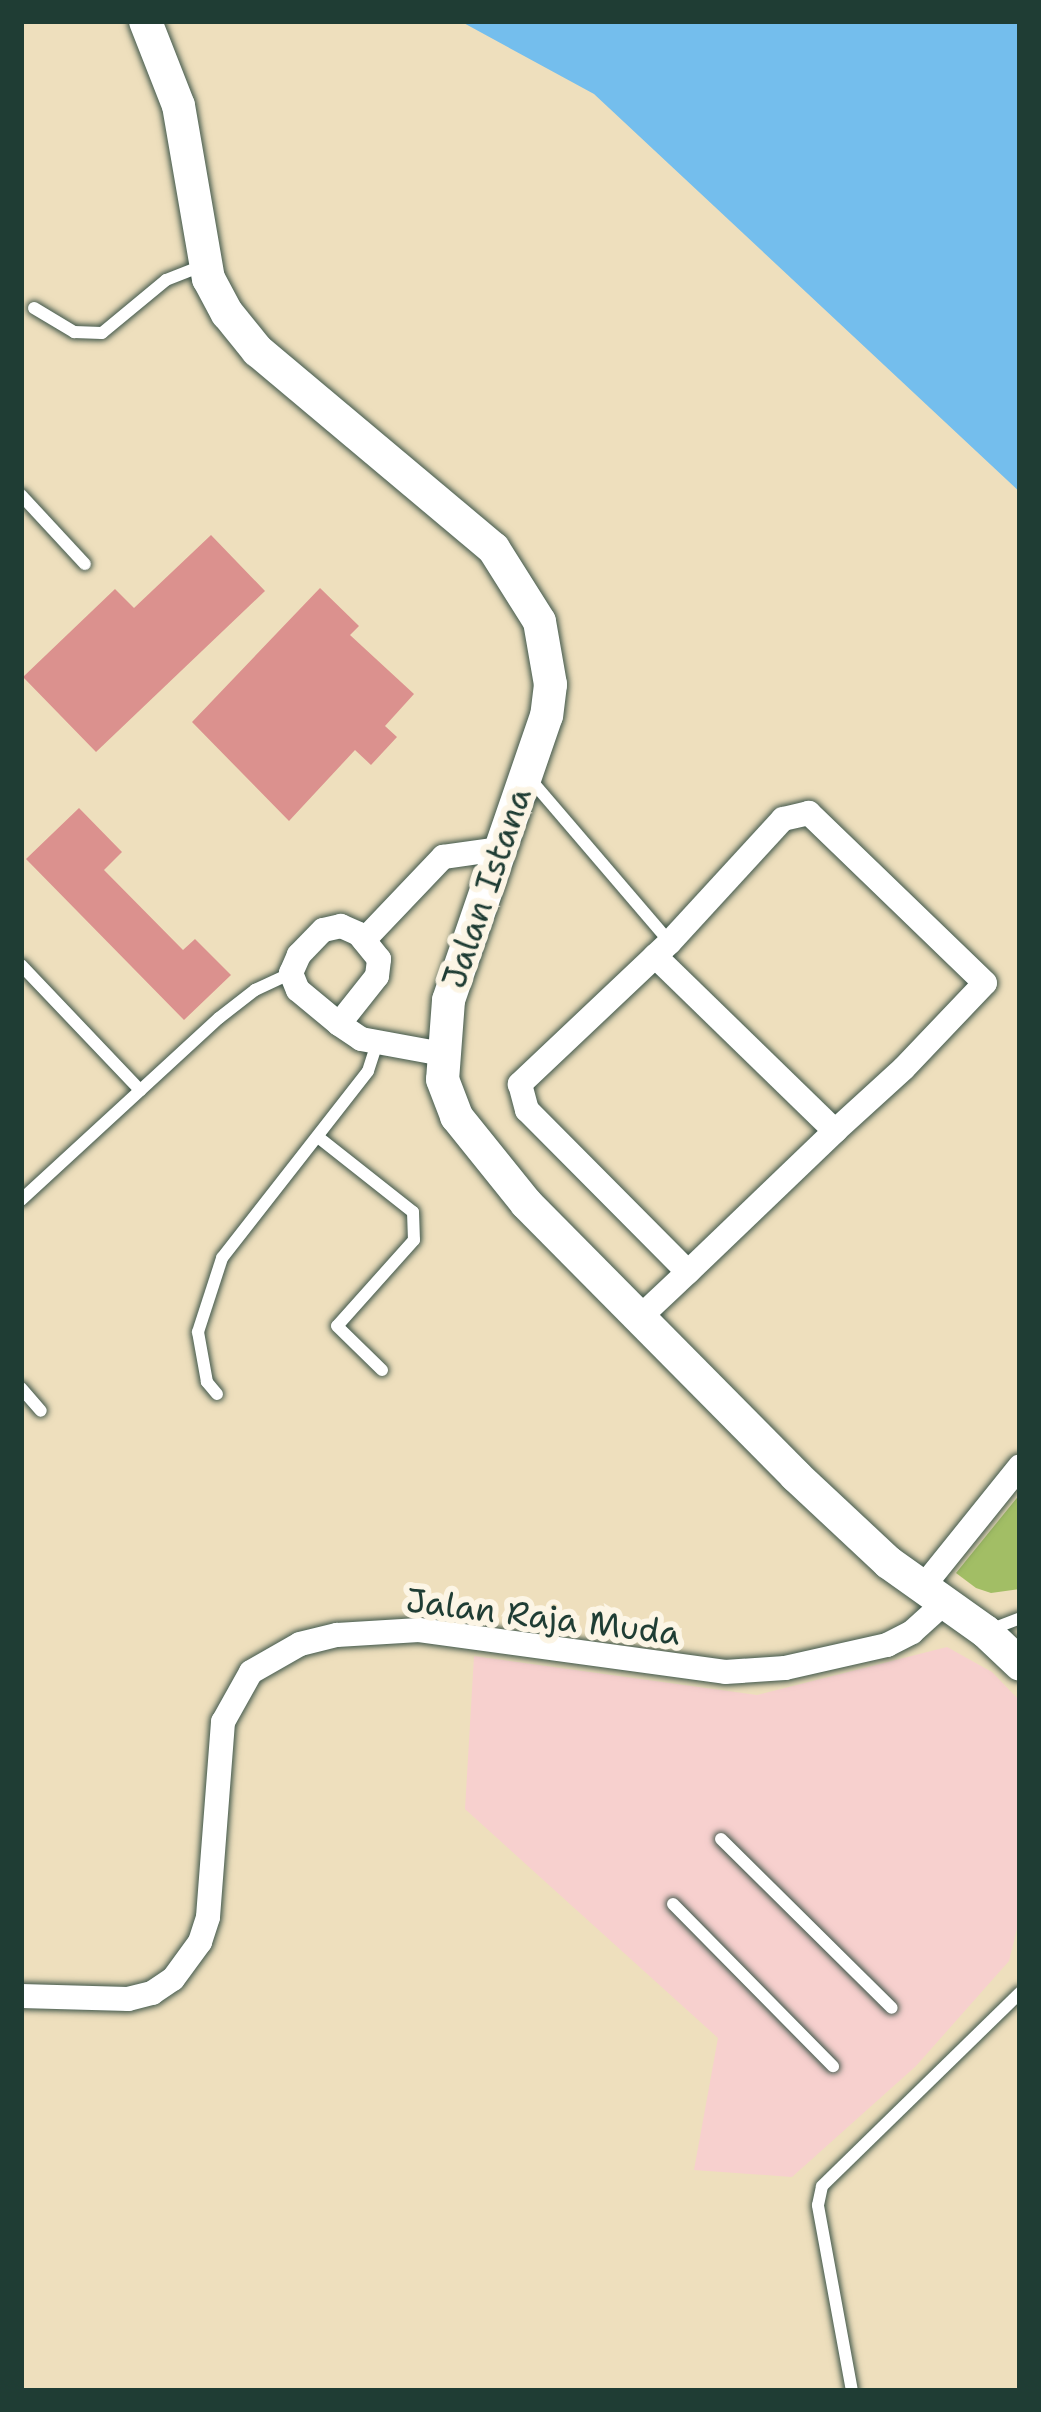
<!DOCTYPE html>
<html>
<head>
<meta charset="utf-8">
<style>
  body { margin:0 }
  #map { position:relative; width:1041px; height:2412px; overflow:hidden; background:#eedfbd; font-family:"Shantell Sans",sans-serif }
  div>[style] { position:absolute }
  .built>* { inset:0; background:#f7d0ce }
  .green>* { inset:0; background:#a2be65 }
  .water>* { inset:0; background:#74beed }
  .building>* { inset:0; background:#db918e }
  .roads { filter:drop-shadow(0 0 3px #3e5549) drop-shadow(0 0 3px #3e5549) }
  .lane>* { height:12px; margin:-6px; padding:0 6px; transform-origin:6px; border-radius:6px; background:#fff }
  .street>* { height:24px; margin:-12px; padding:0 12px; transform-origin:12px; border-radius:12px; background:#fff }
  .secondary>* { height:33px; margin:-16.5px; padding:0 16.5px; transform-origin:16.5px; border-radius:16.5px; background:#fff }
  span { translate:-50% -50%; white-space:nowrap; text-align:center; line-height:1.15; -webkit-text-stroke:12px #fcf5e5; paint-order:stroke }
  .street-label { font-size:33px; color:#1f3d34 }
  .frame { position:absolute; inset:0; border:24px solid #1f3d34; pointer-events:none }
</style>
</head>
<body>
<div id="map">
  <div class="built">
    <div style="clip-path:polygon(947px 1647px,992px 1672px,1020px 1701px,1020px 1917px,1009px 1961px,916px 2066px,792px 2177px,694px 2170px,718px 2038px,465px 1809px,474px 1656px,757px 1695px)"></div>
  </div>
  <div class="green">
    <div style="clip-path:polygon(1020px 1494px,1020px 1589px,991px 1593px,976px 1588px,956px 1573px)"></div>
  </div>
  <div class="water">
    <div style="clip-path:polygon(460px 21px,1020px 21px,1020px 492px,594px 94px)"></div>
  </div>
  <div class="building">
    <div style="clip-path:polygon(211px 535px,265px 591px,96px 752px,23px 677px,115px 589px,134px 608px)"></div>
    <div style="clip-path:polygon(320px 588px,359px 626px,350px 635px,414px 694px,385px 726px,397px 737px,371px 765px,355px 750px,289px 821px,192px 722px)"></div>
    <div style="clip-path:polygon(79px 808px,122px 852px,104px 870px,183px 950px,195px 939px,231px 975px,184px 1020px,26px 859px)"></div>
  </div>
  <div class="roads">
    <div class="lane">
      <div style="left:34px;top:308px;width:47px;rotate:31deg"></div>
      <div style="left:74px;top:332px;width:28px;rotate:2deg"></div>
      <div style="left:102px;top:333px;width:83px;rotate:-39.6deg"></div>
      <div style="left:166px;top:280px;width:41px;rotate:-21.5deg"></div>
      <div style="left:21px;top:495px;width:94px;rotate:47.2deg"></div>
      <div style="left:530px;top:779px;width:213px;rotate:49.4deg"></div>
      <div style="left:21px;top:965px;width:173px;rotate:46.4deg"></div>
      <div style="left:318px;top:1137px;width:121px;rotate:38.3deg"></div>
      <div style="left:413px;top:1212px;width:28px;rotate:88deg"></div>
      <div style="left:414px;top:1240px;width:115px;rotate:131.8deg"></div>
      <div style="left:337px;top:1326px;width:63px;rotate:44.4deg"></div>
      <div style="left:21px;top:1200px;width:269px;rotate:-42.6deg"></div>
      <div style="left:219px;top:1018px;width:46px;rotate:-37.9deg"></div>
      <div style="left:255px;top:990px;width:40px;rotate:-25deg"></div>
      <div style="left:21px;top:1388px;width:30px;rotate:49deg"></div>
      <div style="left:217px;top:1394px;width:16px;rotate:-130deg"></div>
      <div style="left:207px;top:1382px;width:51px;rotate:-100.2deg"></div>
      <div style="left:198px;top:1332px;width:78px;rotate:-72deg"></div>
      <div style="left:222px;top:1258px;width:237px;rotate:-52deg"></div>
      <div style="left:368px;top:1071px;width:29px;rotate:-72deg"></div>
      <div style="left:992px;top:1629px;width:30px;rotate:-21deg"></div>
      <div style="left:721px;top:1839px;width:240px;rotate:44.7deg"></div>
      <div style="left:673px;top:1904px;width:228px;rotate:45.4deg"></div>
      <div style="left:852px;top:2391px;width:189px;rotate:-100.4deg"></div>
      <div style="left:818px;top:2205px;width:19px;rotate:-78deg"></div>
      <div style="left:822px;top:2186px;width:277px;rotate:-44.3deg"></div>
    </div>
    <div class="street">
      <div style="left:364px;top:940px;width:115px;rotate:-46.4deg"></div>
      <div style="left:443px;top:857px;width:58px;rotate:-8deg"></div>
      <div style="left:655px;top:956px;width:251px;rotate:44.2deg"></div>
      <div style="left:339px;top:1024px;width:61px;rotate:-51.6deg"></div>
      <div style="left:377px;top:976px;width:17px;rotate:-83deg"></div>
      <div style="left:379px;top:959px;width:32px;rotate:-129deg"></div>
      <div style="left:359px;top:934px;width:20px;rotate:-156deg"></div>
      <div style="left:341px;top:926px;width:18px;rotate:167deg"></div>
      <div style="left:323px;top:930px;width:35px;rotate:134deg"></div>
      <div style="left:299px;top:955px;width:20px;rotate:114deg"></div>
      <div style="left:291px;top:973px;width:18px;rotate:68deg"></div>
      <div style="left:298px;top:990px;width:53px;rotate:39.7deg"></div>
      <div style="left:339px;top:1024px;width:27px;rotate:34deg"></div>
      <div style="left:361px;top:1039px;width:83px;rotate:10.4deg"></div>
      <div style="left:637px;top:1320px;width:70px;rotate:-43.3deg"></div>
      <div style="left:688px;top:1272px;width:204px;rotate:-43.8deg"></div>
      <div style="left:835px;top:1131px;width:93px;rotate:-42.4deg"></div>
      <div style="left:904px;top:1068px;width:117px;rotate:-46.4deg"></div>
      <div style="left:985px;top:983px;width:245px;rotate:-136deg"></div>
      <div style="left:809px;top:813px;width:27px;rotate:167deg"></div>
      <div style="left:783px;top:819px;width:167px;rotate:132.6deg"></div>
      <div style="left:670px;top:942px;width:207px;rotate:136.6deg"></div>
      <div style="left:520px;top:1084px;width:27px;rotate:75deg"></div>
      <div style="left:527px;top:1110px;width:228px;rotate:45.2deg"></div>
      <div style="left:922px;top:1588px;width:156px;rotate:-51.2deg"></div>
      <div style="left:21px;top:1996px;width:107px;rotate:1.6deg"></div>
      <div style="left:128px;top:1999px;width:25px;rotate:-14deg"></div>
      <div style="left:152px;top:1993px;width:25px;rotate:-34deg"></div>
      <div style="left:173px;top:1979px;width:46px;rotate:-53.9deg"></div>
      <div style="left:200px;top:1942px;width:26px;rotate:-72deg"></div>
      <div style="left:208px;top:1917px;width:196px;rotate:-85.6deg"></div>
      <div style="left:223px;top:1722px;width:57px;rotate:-60.8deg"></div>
      <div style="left:251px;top:1672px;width:56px;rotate:-29.7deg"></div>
      <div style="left:300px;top:1644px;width:38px;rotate:-14deg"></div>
      <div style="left:337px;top:1635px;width:82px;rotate:-3.5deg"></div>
      <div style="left:419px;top:1630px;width:309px;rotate:7.8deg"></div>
      <div style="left:725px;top:1672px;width:60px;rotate:-3.8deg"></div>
      <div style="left:785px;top:1668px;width:105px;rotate:-12.7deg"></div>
      <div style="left:887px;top:1645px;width:28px;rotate:-27deg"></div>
      <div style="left:912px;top:1632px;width:42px;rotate:-42.1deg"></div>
    </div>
    <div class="secondary">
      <div style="left:145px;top:21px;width:90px;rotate:68.6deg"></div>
      <div style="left:178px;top:105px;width:176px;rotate:80.2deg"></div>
      <div style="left:208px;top:278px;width:40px;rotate:62deg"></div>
      <div style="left:227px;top:313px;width:48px;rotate:51deg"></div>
      <div style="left:257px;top:350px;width:308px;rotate:40deg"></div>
      <div style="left:493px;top:548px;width:86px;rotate:57.8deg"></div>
      <div style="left:539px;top:621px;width:64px;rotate:80.1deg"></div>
      <div style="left:550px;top:684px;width:31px;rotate:97deg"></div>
      <div style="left:546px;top:715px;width:301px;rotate:109deg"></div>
      <div style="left:448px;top:1000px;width:79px;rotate:94.3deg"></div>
      <div style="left:442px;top:1079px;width:40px;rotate:69deg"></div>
      <div style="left:456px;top:1116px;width:112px;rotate:51.2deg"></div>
      <div style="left:526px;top:1203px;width:383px;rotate:45.3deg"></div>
      <div style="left:795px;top:1475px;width:127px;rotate:43.1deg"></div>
      <div style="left:888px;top:1562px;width:119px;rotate:35.4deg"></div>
      <div style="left:985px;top:1631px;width:48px;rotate:43.3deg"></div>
    </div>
  </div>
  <div class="street-label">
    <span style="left:487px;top:888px;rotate:-71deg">Jalan Istana</span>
    <span style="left:543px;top:1617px;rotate:7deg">Jalan Raja Muda</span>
  </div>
  <div class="frame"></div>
</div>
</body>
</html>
